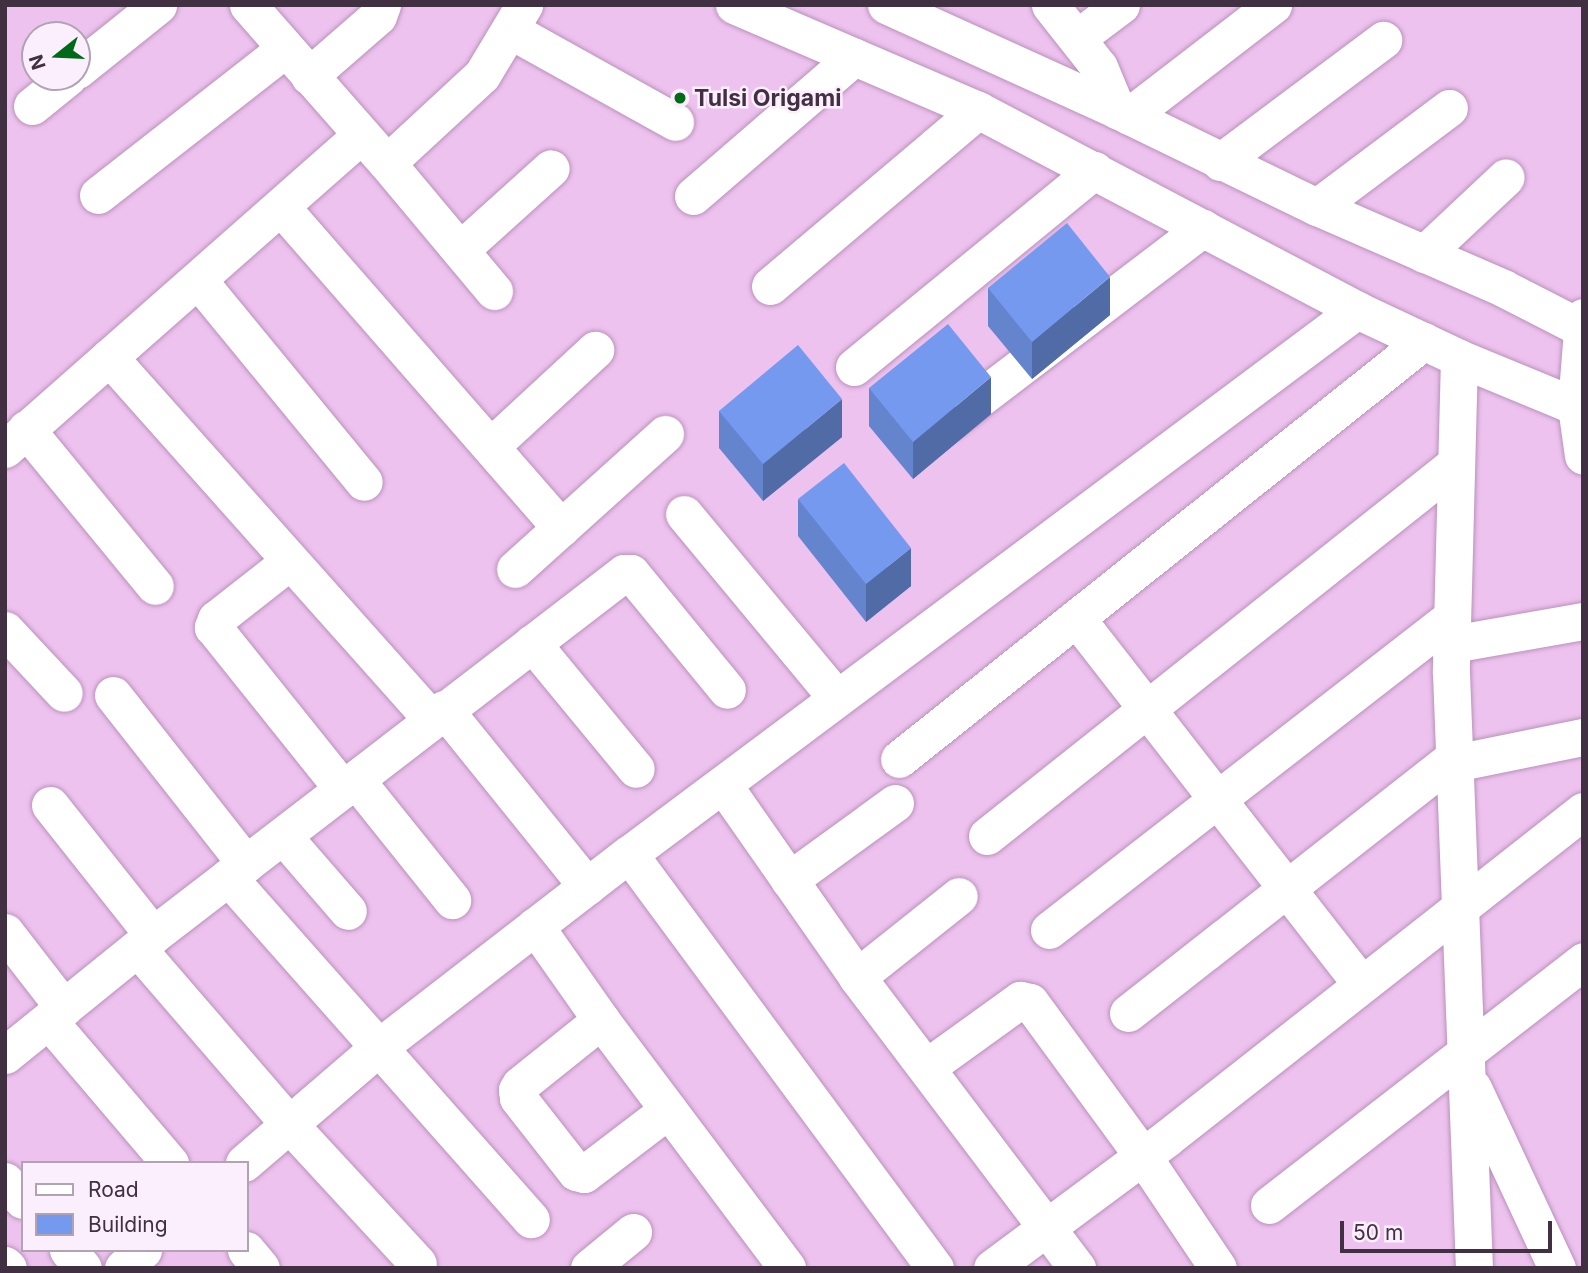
<!DOCTYPE html>
<html>
<head>
<meta charset="utf-8">
<style>
  body { margin:0 }
  #map { position:relative; width:1588px; height:1273px; overflow:hidden; background:#eec2ef; font-family:Inter,sans-serif }
  div>[style] { position:absolute }
  .roads { filter:drop-shadow(0 0 2px #ba91bb) drop-shadow(0 0 2px #ba91bb) }
  .minor>* { height:37px; margin:-18.5px; padding:0 18.5px; transform-origin:18.5px; border-radius:18.5px; background:#fff }
  .wall>* { inset:0; background:#6484cd }
  .shaded-wall>* { inset:0; background:#516ba7 }
  .building>* { inset:0; background:#7499ee }
  .dots>* { width:19px; height:19px; translate:-50% -50%; box-sizing:border-box; border:4px solid #fceffd; border-radius:50% }
  span { translate:-50% -50%; white-space:nowrap; text-align:center; line-height:1.15; -webkit-text-stroke:5px #fceffd; paint-order:stroke }
  .poi-label { font-size:23px; color:#413042; font-weight:700 }
  .left { translate:0 -50%; text-align:left }
  .frame { position:absolute; inset:0; border:7px solid #413042; pointer-events:none }
  .legend { position:absolute; left:21px; top:1161px; width:228px; height:91px; box-sizing:border-box; background:#fceffd; border:2px solid #b1a3b2; margin:0; padding:9px 12px; list-style:none; font-size:21px; color:#413042 }
  .legend li { display:flex; align-items:center; gap:14px; height:35px }
  .legend b { width:35px; border:2px solid #b1a3b2 }
  .north { position:absolute; left:21px; top:21px; width:70px; height:70px; box-sizing:border-box; background:#fceffd; border:2px solid #b1a3b2; border-radius:50%; rotate:252deg; font-size:19px; font-weight:700; line-height:28px; text-align:center; color:#413042 }
  .north::after { content:''; display:block; margin:auto; width:24px; height:32px; background:#006a18; clip-path:polygon(50% 0,100% 100%,50% 72%,0 100%) }
  .scale { position:absolute; left:1340px; top:1221px; width:212px; height:32px; box-sizing:border-box; border:4px solid #413042; border-top:0; padding-left:9px; font-size:21px; line-height:24px; white-space:nowrap; color:#413042; -webkit-text-stroke:5px #fceffd; paint-order:stroke }
</style>
</head>
<body>
<div id="map">
  <div class="roads">
    <div class="minor">
      <div style="left:248px;top:5px;width:210px;rotate:48.7deg"></div>
      <div style="left:387px;top:163px;width:167px;rotate:50.1deg"></div>
      <div style="left:734px;top:5px;width:266px;rotate:23.3deg"></div>
      <div style="left:978px;top:110px;width:429px;rotate:27.8deg"></div>
      <div style="left:1357px;top:310px;width:113px;rotate:25.2deg"></div>
      <div style="left:1459px;top:358px;width:134px;rotate:22.4deg"></div>
      <div style="left:886px;top:5px;width:254px;rotate:24.4deg"></div>
      <div style="left:1117px;top:110px;width:222px;rotate:25.9deg"></div>
      <div style="left:1317px;top:207px;width:203px;rotate:23.5deg"></div>
      <div style="left:1503px;top:288px;width:90px;rotate:27.1deg"></div>
      <div style="left:1050px;top:5px;width:79px;rotate:51.7deg"></div>
      <div style="left:1099px;top:67px;width:47px;rotate:67.3deg"></div>
      <div style="left:510px;top:30px;width:189px;rotate:29.1deg"></div>
      <div style="left:1077px;top:38px;width:55px;rotate:-36.9deg"></div>
      <div style="left:77px;top:70px;width:104px;rotate:-38.7deg"></div>
      <div style="left:309px;top:76px;width:91px;rotate:-41deg"></div>
      <div style="left:378px;top:16px;width:12px;rotate:-70deg"></div>
      <div style="left:32px;top:106px;width:46px;rotate:-38.9deg"></div>
      <div style="left:1129px;top:116px;width:182px;rotate:-37.6deg"></div>
      <div style="left:1220px;top:162px;width:204px;rotate:-36.8deg"></div>
      <div style="left:387px;top:163px;width:129px;rotate:-42.8deg"></div>
      <div style="left:482px;top:75px;width:82px;rotate:-59deg"></div>
      <div style="left:98px;top:195px;width:237px;rotate:-38deg"></div>
      <div style="left:693px;top:196px;width:213px;rotate:-40.8deg"></div>
      <div style="left:281px;top:207px;width:426px;rotate:48.9deg"></div>
      <div style="left:1317px;top:207px;width:165px;rotate:-36.9deg"></div>
      <div style="left:460px;top:250px;width:122px;rotate:-42deg"></div>
      <div style="left:1424px;top:254px;width:112px;rotate:-43.2deg"></div>
      <div style="left:198px;top:280px;width:261px;rotate:50.6deg"></div>
      <div style="left:770px;top:286px;width:272px;rotate:-40.2deg"></div>
      <div style="left:1583px;top:317px;width:89px;rotate:94.5deg"></div>
      <div style="left:1576px;top:406px;width:50px;rotate:82deg"></div>
      <div style="left:109px;top:357px;width:485px;rotate:48.3deg"></div>
      <div style="left:1459px;top:358px;width:315px;rotate:91.5deg"></div>
      <div style="left:1451px;top:673px;width:595px;rotate:87.79deg"></div>
      <div style="left:854px;top:367px;width:311px;rotate:-39.3deg"></div>
      <div style="left:951px;top:420px;width:317px;rotate:-37.3deg"></div>
      <div style="left:26px;top:429px;width:203px;rotate:50.6deg"></div>
      <div style="left:491px;top:446px;width:142px;rotate:-42.7deg"></div>
      <div style="left:5px;top:449px;width:475px;rotate:-41.4deg"></div>
      <div style="left:684px;top:514px;width:239px;rotate:50.3deg"></div>
      <div style="left:290px;top:561px;width:94px;rotate:141.9deg"></div>
      <div style="left:216px;top:619px;width:9px;rotate:111deg"></div>
      <div style="left:213px;top:627px;width:208px;rotate:51.3deg"></div>
      <div style="left:515px;top:569px;width:202px;rotate:-42deg"></div>
      <div style="left:1077px;top:619px;width:462px;rotate:52.1deg"></div>
      <div style="left:5px;top:630px;width:86px;rotate:46.9deg"></div>
      <div style="left:532px;top:643px;width:163px;rotate:50.5deg"></div>
      <div style="left:1452px;top:644px;width:133px;rotate:-10deg"></div>
      <div style="left:113px;top:695px;width:215px;rotate:51.8deg"></div>
      <div style="left:444px;top:709px;width:228px;rotate:51.1deg"></div>
      <div style="left:899px;top:759px;width:671px;rotate:-38.53deg"></div>
      <div style="left:1455px;top:763px;width:131px;rotate:-11.5deg"></div>
      <div style="left:356px;top:780px;width:154px;rotate:51.3deg"></div>
      <div style="left:724px;top:786px;width:233px;rotate:55.1deg"></div>
      <div style="left:857px;top:977px;width:365px;rotate:52.9deg"></div>
      <div style="left:50px;top:805px;width:166px;rotate:51.6deg"></div>
      <div style="left:283px;top:836px;width:99px;rotate:49.1deg"></div>
      <div style="left:987px;top:836px;width:596px;rotate:-38.46deg"></div>
      <div style="left:629px;top:854px;width:515px;rotate:53.53deg"></div>
      <div style="left:228px;top:877px;width:457px;rotate:48.5deg"></div>
      <div style="left:789px;top:880px;width:131px;rotate:-36deg"></div>
      <div style="left:535px;top:926px;width:115px;rotate:54.9deg"></div>
      <div style="left:601px;top:1020px;width:310px;rotate:53.1deg"></div>
      <div style="left:1049px;top:930px;width:510px;rotate:-37.84deg"></div>
      <div style="left:5px;top:932px;width:96px;rotate:52.2deg"></div>
      <div style="left:138px;top:949px;width:231px;rotate:49.2deg"></div>
      <div style="left:289px;top:1124px;width:190px;rotate:47.3deg"></div>
      <div style="left:857px;top:977px;width:130px;rotate:-38.5deg"></div>
      <div style="left:1128px;top:1013px;width:415px;rotate:-38.1deg"></div>
      <div style="left:601px;top:1020px;width:104px;rotate:141.3deg"></div>
      <div style="left:520px;top:1085px;width:6px;rotate:121deg"></div>
      <div style="left:517px;top:1090px;width:8px;rotate:83deg"></div>
      <div style="left:518px;top:1098px;width:94px;rotate:51.9deg"></div>
      <div style="left:576px;top:1172px;width:8px;rotate:14deg"></div>
      <div style="left:584px;top:1174px;width:106px;rotate:-37.3deg"></div>
      <div style="left:49px;top:1021px;width:187px;rotate:49.6deg"></div>
      <div style="left:5px;top:1055px;width:191px;rotate:-39deg"></div>
      <div style="left:153px;top:935px;width:594px;rotate:-37.55deg"></div>
      <div style="left:624px;top:573px;width:7px"></div>
      <div style="left:631px;top:573px;width:151px;rotate:50.6deg"></div>
      <div style="left:927px;top:1067px;width:115px;rotate:-35.8deg"></div>
      <div style="left:1020px;top:1000px;width:10px;rotate:11deg"></div>
      <div style="left:1030px;top:1002px;width:190px;rotate:53.8deg"></div>
      <div style="left:1142px;top:1155px;width:136px;rotate:56.1deg"></div>
      <div style="left:1473px;top:1088px;width:199px;rotate:65deg"></div>
      <div style="left:244px;top:1163px;width:178px;rotate:-40.7deg"></div>
      <div style="left:379px;top:1047px;width:316px;rotate:-37.7deg"></div>
      <div style="left:629px;top:854px;width:909px;rotate:-36.77deg"></div>
      <div style="left:5px;top:1181px;width:26px;rotate:47deg"></div>
      <div style="left:1269px;top:1205px;width:398px;rotate:-37.8deg"></div>
      <div style="left:68px;top:1250px;width:23px;rotate:50deg"></div>
      <div style="left:246px;top:1250px;width:23px;rotate:50deg"></div>
      <div style="left:5px;top:1265px;width:4px;rotate:45deg"></div>
      <div style="left:123px;top:1268px;width:27px;rotate:-42deg"></div>
      <div style="left:589px;top:1268px;width:57px;rotate:-39.3deg"></div>
      <div style="left:992px;top:1268px;width:218px;rotate:-36.6deg"></div>
      <div style="left:1167px;top:1138px;width:529px;rotate:-38.17deg"></div>
    </div>
  </div>
  <div class="wall">
    <div style="clip-path:polygon(988px 288px,1110px 315px,1032px 379px,988px 326px)"></div>
    <div style="clip-path:polygon(869px 388px,991px 414px,913px 479px,869px 426px)"></div>
    <div style="clip-path:polygon(719px 411px,842px 437px,763px 501px,719px 448px)"></div>
    <div style="clip-path:polygon(798px 499px,911px 586px,866px 622px,798px 536px)"></div>
  </div>
  <div class="shaded-wall">
    <div style="clip-path:polygon(1110px 277px,1110px 315px,1032px 379px,1032px 342px)"></div>
    <div style="clip-path:polygon(991px 377px,991px 414px,913px 479px,913px 442px)"></div>
    <div style="clip-path:polygon(842px 399px,842px 437px,763px 501px,763px 464px)"></div>
    <div style="clip-path:polygon(911px 548px,911px 586px,866px 622px,866px 584px)"></div>
  </div>
  <div class="building">
    <div style="clip-path:polygon(1067px 223px,1110px 277px,1032px 342px,988px 288px)"></div>
    <div style="clip-path:polygon(948px 324px,991px 377px,913px 442px,869px 388px)"></div>
    <div style="clip-path:polygon(798px 345px,842px 399px,763px 464px,719px 411px)"></div>
    <div style="clip-path:polygon(844px 463px,911px 548px,866px 584px,798px 499px)"></div>
  </div>
  <div class="dots">
    <div style="left:680px;top:98px;background:#006a18"></div>
  </div>
  <div class="poi-label">
    <span class="left" style="left:694px;top:98px">Tulsi Origami</span>
  </div>
  <div class="frame"></div>
  <ul class="legend">
  <li><b style="height:9px;background:#fff"></b>Road</li>
  <li><b style="height:19px;background:#7499ee"></b>Building</li>
  </ul>
  <div class="north">N</div>
  <div class="scale">50 m</div>
</div>
</body>
</html>
